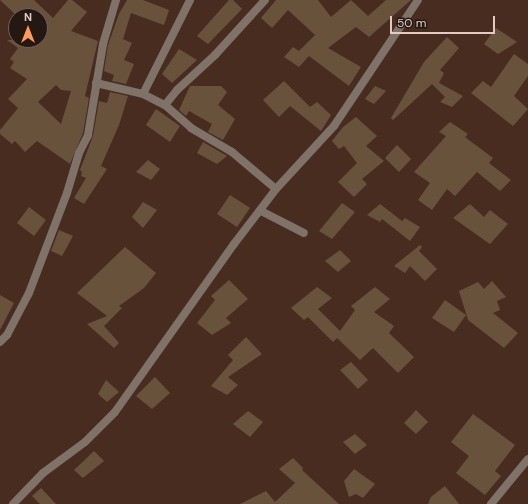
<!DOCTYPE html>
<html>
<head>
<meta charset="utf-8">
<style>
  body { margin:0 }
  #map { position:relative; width:528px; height:504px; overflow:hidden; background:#482c20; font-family:"DM Sans",sans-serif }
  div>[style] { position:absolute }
  .building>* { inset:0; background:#69523c }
  .minor>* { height:8px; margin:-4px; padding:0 4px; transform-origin:4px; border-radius:4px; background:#7f7269 }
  span { translate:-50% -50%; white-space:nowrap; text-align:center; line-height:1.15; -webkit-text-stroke:3px #251813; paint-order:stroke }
  .north { position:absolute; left:8px; top:8px; width:40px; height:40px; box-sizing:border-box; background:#251813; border:1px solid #6f605a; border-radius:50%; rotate:0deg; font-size:11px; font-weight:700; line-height:16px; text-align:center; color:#dfcdc5 }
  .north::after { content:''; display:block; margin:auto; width:14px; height:18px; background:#fe9b59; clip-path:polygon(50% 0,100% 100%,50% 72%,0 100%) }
  .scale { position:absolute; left:390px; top:16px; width:105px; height:18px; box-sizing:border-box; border:2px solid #dfcdc5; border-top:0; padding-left:5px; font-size:12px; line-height:14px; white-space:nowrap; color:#dfcdc5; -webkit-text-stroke:3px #251813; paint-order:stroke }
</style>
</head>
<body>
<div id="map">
  <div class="building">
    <div style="clip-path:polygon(evenodd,0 0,34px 0,53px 18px,68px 0,72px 0,87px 12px,71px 31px,98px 41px,85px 96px,89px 98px,83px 133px,70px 164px,37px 141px,25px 152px,15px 141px,12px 144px,0 134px,0 130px,18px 108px,8px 99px,27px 79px,10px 68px,14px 62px,10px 59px,18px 48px,7px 40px,40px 40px,40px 16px,17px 16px,0 0,56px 85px,61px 90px,71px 91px,61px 124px,38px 102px,56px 85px)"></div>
    <div style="clip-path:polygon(127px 0,143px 0,169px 10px,164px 25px,131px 13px,123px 39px,132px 43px,124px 60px,134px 64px,126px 84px,112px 81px,114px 75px,104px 71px,108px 45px,119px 14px)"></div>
    <div style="clip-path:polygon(229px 0,233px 0,242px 9px,208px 44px,197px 36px)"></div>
    <div style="clip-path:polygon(276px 0,318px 0,331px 17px,351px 0,368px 16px,386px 0,411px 0,369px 37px,356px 27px,328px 48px,361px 67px,349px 86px,309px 56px,299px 67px,284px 57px,293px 47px,299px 51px,315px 35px,288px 10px,272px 28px,261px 18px)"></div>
    <div style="clip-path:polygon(496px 28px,517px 42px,498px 54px,484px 44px)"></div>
    <div style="clip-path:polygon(447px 37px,459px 48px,440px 70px,444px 73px,439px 83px,463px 96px,452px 107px,440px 102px,445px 97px,432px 84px,393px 120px,391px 118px,424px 62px)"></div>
    <div style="clip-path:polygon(179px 49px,197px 60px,172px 83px,162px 74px)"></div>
    <div style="clip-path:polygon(514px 54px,528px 64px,528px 76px,514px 96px,528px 109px,513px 126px,471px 93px,483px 81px,491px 87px)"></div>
    <div style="clip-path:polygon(284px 81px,310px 107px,317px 102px,331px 115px,321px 131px,290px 106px,279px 117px,263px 100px)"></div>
    <div style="clip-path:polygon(190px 86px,221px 86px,227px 92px,218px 105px,235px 119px,223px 140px,208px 132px,212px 124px,189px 111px,186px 116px,179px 110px)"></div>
    <div style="clip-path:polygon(375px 86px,386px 91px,374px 104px,365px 99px)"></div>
    <div style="clip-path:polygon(110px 92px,128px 96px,119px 125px,101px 166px,107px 169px,84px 204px,74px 198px,86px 178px,81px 176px,82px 172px,80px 170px,93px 136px,99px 101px,107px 103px)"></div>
    <div style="clip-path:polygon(156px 109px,180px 126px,170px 142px,146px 125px)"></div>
    <div style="clip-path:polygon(356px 117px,377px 136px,366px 146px,384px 161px,362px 179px,367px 184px,354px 197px,338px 182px,357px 163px,344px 146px,339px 149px,332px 141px,343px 127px)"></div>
    <div style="clip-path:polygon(450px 122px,468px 134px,465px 137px,493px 158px,489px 163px,511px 180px,500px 191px,477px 172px,455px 196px,447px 189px,432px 210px,418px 200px,430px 183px,414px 172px,446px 136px,439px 132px)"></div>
    <div style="clip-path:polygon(203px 142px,227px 156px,217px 164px,197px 153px)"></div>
    <div style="clip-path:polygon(397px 145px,411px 159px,399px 172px,385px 158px)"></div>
    <div style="clip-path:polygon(148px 160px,160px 169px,151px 180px,136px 172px)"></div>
    <div style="clip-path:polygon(230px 195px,250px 208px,237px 227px,217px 214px)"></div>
    <div style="clip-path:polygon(143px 202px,157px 210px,143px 228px,132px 217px)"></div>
    <div style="clip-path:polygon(342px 203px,355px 212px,332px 239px,319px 231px)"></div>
    <div style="clip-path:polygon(380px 204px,402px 221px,405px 218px,420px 227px,410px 241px,382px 219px,380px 222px,367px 215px)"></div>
    <div style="clip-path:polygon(470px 204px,484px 217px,490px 210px,508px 224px,490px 244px,453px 218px)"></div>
    <div style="clip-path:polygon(29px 207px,46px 220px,34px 236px,17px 223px)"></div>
    <div style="clip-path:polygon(59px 230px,73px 236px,62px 256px,51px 251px)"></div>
    <div style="clip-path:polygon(420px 245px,422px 247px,419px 251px,437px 269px,425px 281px,410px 266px,405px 273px,394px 266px)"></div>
    <div style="clip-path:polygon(125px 247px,156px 273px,144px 288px,119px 306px,122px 308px,104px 326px,119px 343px,114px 348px,87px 324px,107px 316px,77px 293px)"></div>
    <div style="clip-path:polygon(340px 250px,351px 261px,338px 272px,325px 261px)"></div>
    <div style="clip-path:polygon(229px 280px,248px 299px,226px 318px,231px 323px,212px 335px,197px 323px,215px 300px,211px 296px)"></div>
    <div style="clip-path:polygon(492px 281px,506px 297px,497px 301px,500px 310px,493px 313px,518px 333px,504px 348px,468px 320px,459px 291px,478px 282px,484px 289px)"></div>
    <div style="clip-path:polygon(317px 287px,332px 298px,318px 309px,340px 331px,355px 310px,351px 306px,375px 287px,390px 299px,374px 312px,394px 326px,389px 333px,414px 357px,398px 373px,373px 348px,360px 360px,337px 338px,333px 342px,308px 317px,304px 320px,291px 308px)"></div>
    <div style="clip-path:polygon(0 295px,14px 303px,0 330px)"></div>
    <div style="clip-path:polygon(445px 300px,466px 315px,454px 332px,432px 318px)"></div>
    <div style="clip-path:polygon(246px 337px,262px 354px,228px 377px,238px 385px,227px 395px,211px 386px,233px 360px,228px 355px)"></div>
    <div style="clip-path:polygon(351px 362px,368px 380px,358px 389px,340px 370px)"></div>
    <div style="clip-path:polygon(155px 377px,170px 393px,152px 409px,136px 396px)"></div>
    <div style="clip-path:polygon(106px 380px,119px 392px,107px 402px,98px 394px)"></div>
    <div style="clip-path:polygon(416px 410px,428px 422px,416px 434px,404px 423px)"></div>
    <div style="clip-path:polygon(248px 411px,263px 422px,250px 437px,233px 424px)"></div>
    <div style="clip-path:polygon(473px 414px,515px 445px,495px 471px,501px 476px,485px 495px,456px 473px,469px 456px,451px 442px)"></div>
    <div style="clip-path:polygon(355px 434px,367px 445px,355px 454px,343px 442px)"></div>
    <div style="clip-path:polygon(94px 451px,104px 461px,83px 478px,74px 470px)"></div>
    <div style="clip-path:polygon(293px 458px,303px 468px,302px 470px,339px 504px,240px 504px,266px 491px,275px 502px,295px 483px,279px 469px)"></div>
    <div style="clip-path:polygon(354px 469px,375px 484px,363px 498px,356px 494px,349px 497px,344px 481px)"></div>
    <div style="clip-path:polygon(445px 486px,459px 504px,428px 504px,431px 497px)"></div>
    <div style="clip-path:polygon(41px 488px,56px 504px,40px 504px,32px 496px)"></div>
  </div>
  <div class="minor">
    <div style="left:96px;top:83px;width:48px;rotate:13.2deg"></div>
    <div style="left:143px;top:94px;width:25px;rotate:27deg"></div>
    <div style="left:165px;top:105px;width:19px;rotate:-51deg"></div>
    <div style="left:177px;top:90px;width:52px;rotate:-42.6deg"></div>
    <div style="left:215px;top:55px;width:74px;rotate:-47.7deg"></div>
    <div style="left:143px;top:94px;width:105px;rotate:-63.4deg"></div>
    <div style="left:165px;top:105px;width:35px;rotate:41deg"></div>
    <div style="left:191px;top:128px;width:48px;rotate:30.3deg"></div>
    <div style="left:232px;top:152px;width:57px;rotate:40.1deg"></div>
    <div style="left:261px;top:211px;width:48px;rotate:27.1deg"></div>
    <div style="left:0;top:342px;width:10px;rotate:-45deg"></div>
    <div style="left:7px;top:335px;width:47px;rotate:-62.4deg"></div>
    <div style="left:29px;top:293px;width:107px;rotate:-69.2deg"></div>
    <div style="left:67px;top:193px;width:42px;rotate:-73.3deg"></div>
    <div style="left:79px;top:153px;width:20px;rotate:-63deg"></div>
    <div style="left:88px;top:135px;width:92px;rotate:-80.6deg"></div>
    <div style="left:103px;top:44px;width:46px;rotate:-73.5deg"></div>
    <div style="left:13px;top:504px;width:43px;rotate:-45.9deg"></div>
    <div style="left:43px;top:473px;width:52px;rotate:-36.4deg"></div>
    <div style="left:85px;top:442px;width:42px;rotate:-45deg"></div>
    <div style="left:115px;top:412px;width:206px;rotate:-54.7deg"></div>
    <div style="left:234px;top:244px;width:69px;rotate:-52.6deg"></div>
    <div style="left:276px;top:189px;width:86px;rotate:-47.4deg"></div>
    <div style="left:334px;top:126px;width:151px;rotate:-56.3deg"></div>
    <div style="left:491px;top:504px;width:58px;rotate:-50.6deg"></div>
  </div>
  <div class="north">N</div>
  <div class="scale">50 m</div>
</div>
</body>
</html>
